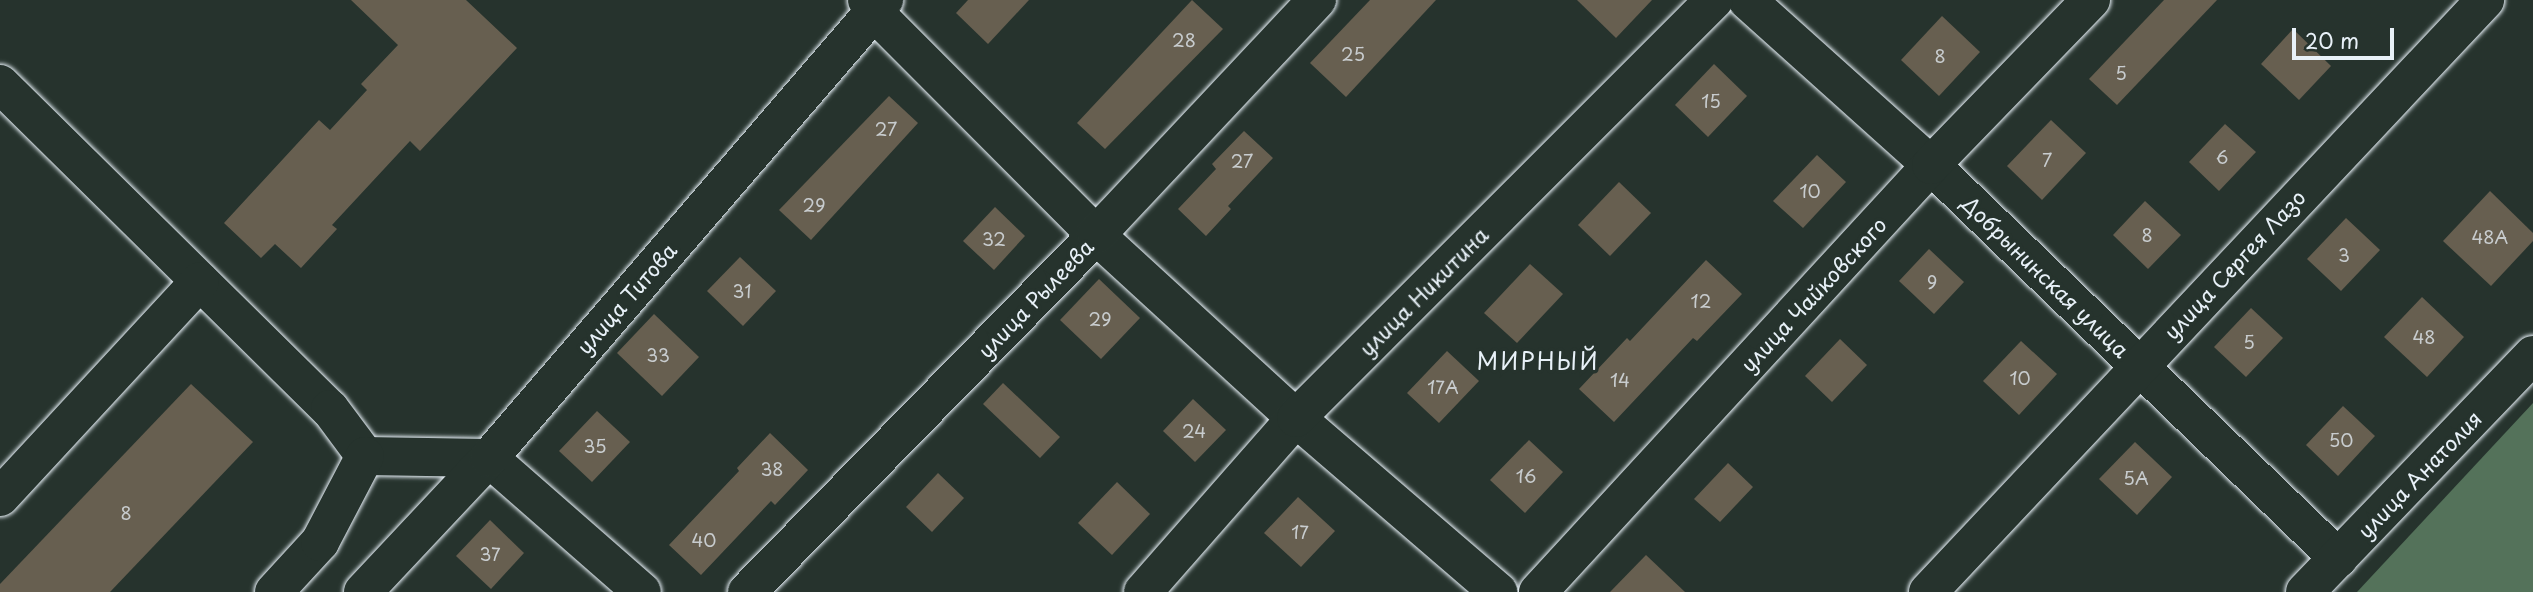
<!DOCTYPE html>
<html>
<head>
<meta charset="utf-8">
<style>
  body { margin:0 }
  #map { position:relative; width:2533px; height:592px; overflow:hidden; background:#26332d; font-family:"Playpen Sans",sans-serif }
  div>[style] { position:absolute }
  .green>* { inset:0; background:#54725a }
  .building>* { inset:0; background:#675f50 }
  .roads { filter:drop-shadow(0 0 2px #e8f1f8) drop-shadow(0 0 2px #e8f1f8) }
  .minor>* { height:38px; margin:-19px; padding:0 19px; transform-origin:19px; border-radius:19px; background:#26332d }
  span { translate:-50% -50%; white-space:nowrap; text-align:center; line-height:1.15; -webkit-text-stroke:7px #26332d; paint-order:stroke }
  .number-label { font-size:18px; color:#c8ccce }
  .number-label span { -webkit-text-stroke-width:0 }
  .street-label { font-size:21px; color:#e8f1f8 }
  .neighbourhood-label { font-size:23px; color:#e8f1f8; letter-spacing:2px }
  .scale { position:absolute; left:2292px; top:28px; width:102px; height:32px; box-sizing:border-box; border:4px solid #e8f1f8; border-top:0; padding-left:9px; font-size:21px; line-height:24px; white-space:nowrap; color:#e8f1f8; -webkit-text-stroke:5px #26332d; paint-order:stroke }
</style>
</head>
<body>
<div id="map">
  <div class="green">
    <div style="clip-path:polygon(2533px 403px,2533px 592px,2357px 592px)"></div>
  </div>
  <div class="building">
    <div style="clip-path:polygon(351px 0,466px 0,517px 48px,420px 151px,410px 141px,332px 225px,337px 229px,301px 268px,275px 244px,261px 258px,224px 223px,319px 120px,330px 130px,367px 90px,361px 84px,398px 45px)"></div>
    <div style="clip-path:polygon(968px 0,1029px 0,988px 44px,956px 13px)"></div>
    <div style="clip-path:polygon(1192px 0,1223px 29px,1105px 149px,1077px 123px)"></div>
    <div style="clip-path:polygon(1370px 0,1436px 0,1346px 97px,1310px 63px)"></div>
    <div style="clip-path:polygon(1577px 0,1652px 0,1616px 38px)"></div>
    <div style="clip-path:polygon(2164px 0,2217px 0,2117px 105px,2089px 79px)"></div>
    <div style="clip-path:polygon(1942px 16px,1980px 52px,1939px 96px,1901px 60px)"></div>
    <div style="clip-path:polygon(2293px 29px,2331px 66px,2299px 100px,2261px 64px)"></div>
    <div style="clip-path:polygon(1714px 64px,1747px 96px,1708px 137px,1675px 105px)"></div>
    <div style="clip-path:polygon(889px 96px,918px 123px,811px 240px,779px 210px)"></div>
    <div style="clip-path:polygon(2051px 120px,2086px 153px,2042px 200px,2007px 166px)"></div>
    <div style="clip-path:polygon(2225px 124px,2256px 152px,2219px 191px,2189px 162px)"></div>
    <div style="clip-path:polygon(1244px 131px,1273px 158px,1228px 206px,1231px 209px,1206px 236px,1178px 209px,1216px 169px,1212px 164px)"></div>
    <div style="clip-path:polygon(1817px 155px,1846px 182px,1803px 228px,1773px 201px)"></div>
    <div style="clip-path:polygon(1619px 182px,1651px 213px,1610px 256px,1578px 225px)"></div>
    <div style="clip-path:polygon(2490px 191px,2533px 233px,2533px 241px,2491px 286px,2443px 241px)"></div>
    <div style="clip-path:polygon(2145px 201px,2181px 235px,2148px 269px,2113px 235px)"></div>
    <div style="clip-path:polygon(995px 207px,1025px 236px,994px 270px,963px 241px)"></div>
    <div style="clip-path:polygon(2346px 218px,2380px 250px,2341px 291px,2307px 259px)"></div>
    <div style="clip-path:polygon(1929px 249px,1964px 282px,1934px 314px,1899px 281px)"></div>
    <div style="clip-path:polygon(740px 257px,776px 291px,743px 326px,707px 291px)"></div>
    <div style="clip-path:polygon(1706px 260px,1742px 294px,1697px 341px,1693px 338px,1614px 422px,1579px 389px,1627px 338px,1630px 341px)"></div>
    <div style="clip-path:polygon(1530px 264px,1563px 294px,1517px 343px,1484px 313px)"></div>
    <div style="clip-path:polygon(1099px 279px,1140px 318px,1101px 359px,1060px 320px)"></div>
    <div style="clip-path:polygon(2422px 297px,2464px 337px,2427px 377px,2384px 337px)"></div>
    <div style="clip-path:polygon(2251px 308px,2283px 338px,2246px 377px,2214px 347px)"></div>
    <div style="clip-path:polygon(654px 314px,699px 357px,662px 396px,617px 353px)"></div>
    <div style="clip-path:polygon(1840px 339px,1867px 365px,1832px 402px,1805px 376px)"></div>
    <div style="clip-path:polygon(2021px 341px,2057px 374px,2019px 415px,1983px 381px)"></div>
    <div style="clip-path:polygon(1447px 351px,1479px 381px,1439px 423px,1407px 393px)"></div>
    <div style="clip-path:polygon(1003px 383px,1060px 437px,1040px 458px,983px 404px)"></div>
    <div style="clip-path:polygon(191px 384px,253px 442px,110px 592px,0 592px,0 584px)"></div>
    <div style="clip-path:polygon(1193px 399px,1226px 430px,1195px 462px,1163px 431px)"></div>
    <div style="clip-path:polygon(2343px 406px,2375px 436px,2338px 476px,2306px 445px)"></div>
    <div style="clip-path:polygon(597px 411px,630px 442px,592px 482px,559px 451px)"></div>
    <div style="clip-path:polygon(770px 433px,808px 470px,775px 505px,771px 501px,701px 575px,669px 545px,739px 471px,737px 468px)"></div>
    <div style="clip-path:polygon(1529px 440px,1563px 472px,1525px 513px,1490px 480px)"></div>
    <div style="clip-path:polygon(2135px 442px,2172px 477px,2137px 515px,2099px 479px)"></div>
    <div style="clip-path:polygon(1728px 463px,1753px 487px,1720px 522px,1694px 499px)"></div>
    <div style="clip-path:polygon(938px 473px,964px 498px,932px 532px,906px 507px)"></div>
    <div style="clip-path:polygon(1117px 482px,1150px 514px,1112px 555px,1078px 523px)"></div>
    <div style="clip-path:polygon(1298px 497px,1335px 531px,1301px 567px,1264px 533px)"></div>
    <div style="clip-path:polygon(490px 520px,524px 553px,491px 589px,456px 556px)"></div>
    <div style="clip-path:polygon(1646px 555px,1685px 592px,1610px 592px)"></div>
  </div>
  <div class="roads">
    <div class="minor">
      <div style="left:867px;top:0;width:13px;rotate:61deg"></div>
      <div style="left:873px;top:11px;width:316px;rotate:45.1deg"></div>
      <div style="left:1096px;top:235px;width:271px;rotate:42.5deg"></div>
      <div style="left:1296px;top:418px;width:267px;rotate:40.7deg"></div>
      <div style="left:1747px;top:0;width:247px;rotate:41.9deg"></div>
      <div style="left:1931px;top:165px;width:566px;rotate:44deg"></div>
      <div style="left:0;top:84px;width:463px;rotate:44.6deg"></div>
      <div style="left:330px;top:409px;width:59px;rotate:53.3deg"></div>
      <div style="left:365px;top:456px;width:124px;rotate:0.9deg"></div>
      <div style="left:489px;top:458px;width:203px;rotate:41.2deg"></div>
      <div style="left:0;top:497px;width:294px;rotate:-47.2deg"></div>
      <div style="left:274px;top:592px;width:68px;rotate:-47.4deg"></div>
      <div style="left:320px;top:542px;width:97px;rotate:-62.4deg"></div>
      <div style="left:363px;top:592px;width:184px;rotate:-46.8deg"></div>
      <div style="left:489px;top:458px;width:605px;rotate:-49.22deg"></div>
      <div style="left:747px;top:592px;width:499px;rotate:-45.6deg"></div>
      <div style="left:1096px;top:235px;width:323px;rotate:-46.8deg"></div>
      <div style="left:1143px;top:592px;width:232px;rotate:-48.7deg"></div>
      <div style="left:1296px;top:418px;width:591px;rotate:-45deg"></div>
      <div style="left:1538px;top:592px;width:580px;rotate:-47.37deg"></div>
      <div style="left:1931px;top:165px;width:230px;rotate:-45.9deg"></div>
      <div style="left:1928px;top:592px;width:813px;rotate:-46.74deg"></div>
      <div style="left:2305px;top:592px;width:329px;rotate:-46.1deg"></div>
    </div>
  </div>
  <div class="number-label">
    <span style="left:1184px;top:40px">28</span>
    <span style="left:1353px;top:54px">25</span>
    <span style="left:1940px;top:56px">8</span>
    <span style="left:2121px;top:73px">5</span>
    <span style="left:1711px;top:101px">15</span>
    <span style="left:886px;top:129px">27</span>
    <span style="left:2222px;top:157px">6</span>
    <span style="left:2047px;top:160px">7</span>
    <span style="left:1242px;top:161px">27</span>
    <span style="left:1810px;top:191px">10</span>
    <span style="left:814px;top:205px">29</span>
    <span style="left:2147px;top:235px">8</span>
    <span style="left:2490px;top:237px">48А</span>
    <span style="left:994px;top:239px">32</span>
    <span style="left:2344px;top:255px">3</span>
    <span style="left:1932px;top:282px">9</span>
    <span style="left:742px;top:291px">31</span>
    <span style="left:1701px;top:301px">12</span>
    <span style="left:1100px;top:319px">29</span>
    <span style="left:2424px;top:337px">48</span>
    <span style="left:2249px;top:342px">5</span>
    <span style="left:658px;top:355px">33</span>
    <span style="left:2020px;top:378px">10</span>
    <span style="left:1620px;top:380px">14</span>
    <span style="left:1443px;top:387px">17А</span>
    <span style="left:1194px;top:431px">24</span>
    <span style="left:2341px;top:440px">50</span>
    <span style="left:595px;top:446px">35</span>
    <span style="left:772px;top:469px">38</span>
    <span style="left:1526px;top:476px">16</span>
    <span style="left:2136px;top:478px">5А</span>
    <span style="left:126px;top:513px">8</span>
    <span style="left:1300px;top:532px">17</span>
    <span style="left:704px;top:540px">40</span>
    <span style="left:490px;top:554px">37</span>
  </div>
  <div class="street-label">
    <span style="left:2234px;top:264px;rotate:-47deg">улица Сергея Лазо</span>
    <span style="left:2046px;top:276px;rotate:44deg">Добрынинская улица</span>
    <span style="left:1423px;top:291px;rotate:-45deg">улица Никитина</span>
    <span style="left:1813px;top:294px;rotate:-47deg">улица Чайковского</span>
    <span style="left:626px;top:298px;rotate:-49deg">улица Титова</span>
    <span style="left:1035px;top:298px;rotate:-46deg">улица Рылеева</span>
    <span style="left:2419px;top:474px;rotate:-46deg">улица Анатолия</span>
  </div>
  <div class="neighbourhood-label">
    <span style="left:1538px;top:361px">МИРНЫЙ</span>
  </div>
  <div class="scale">20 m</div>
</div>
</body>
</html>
